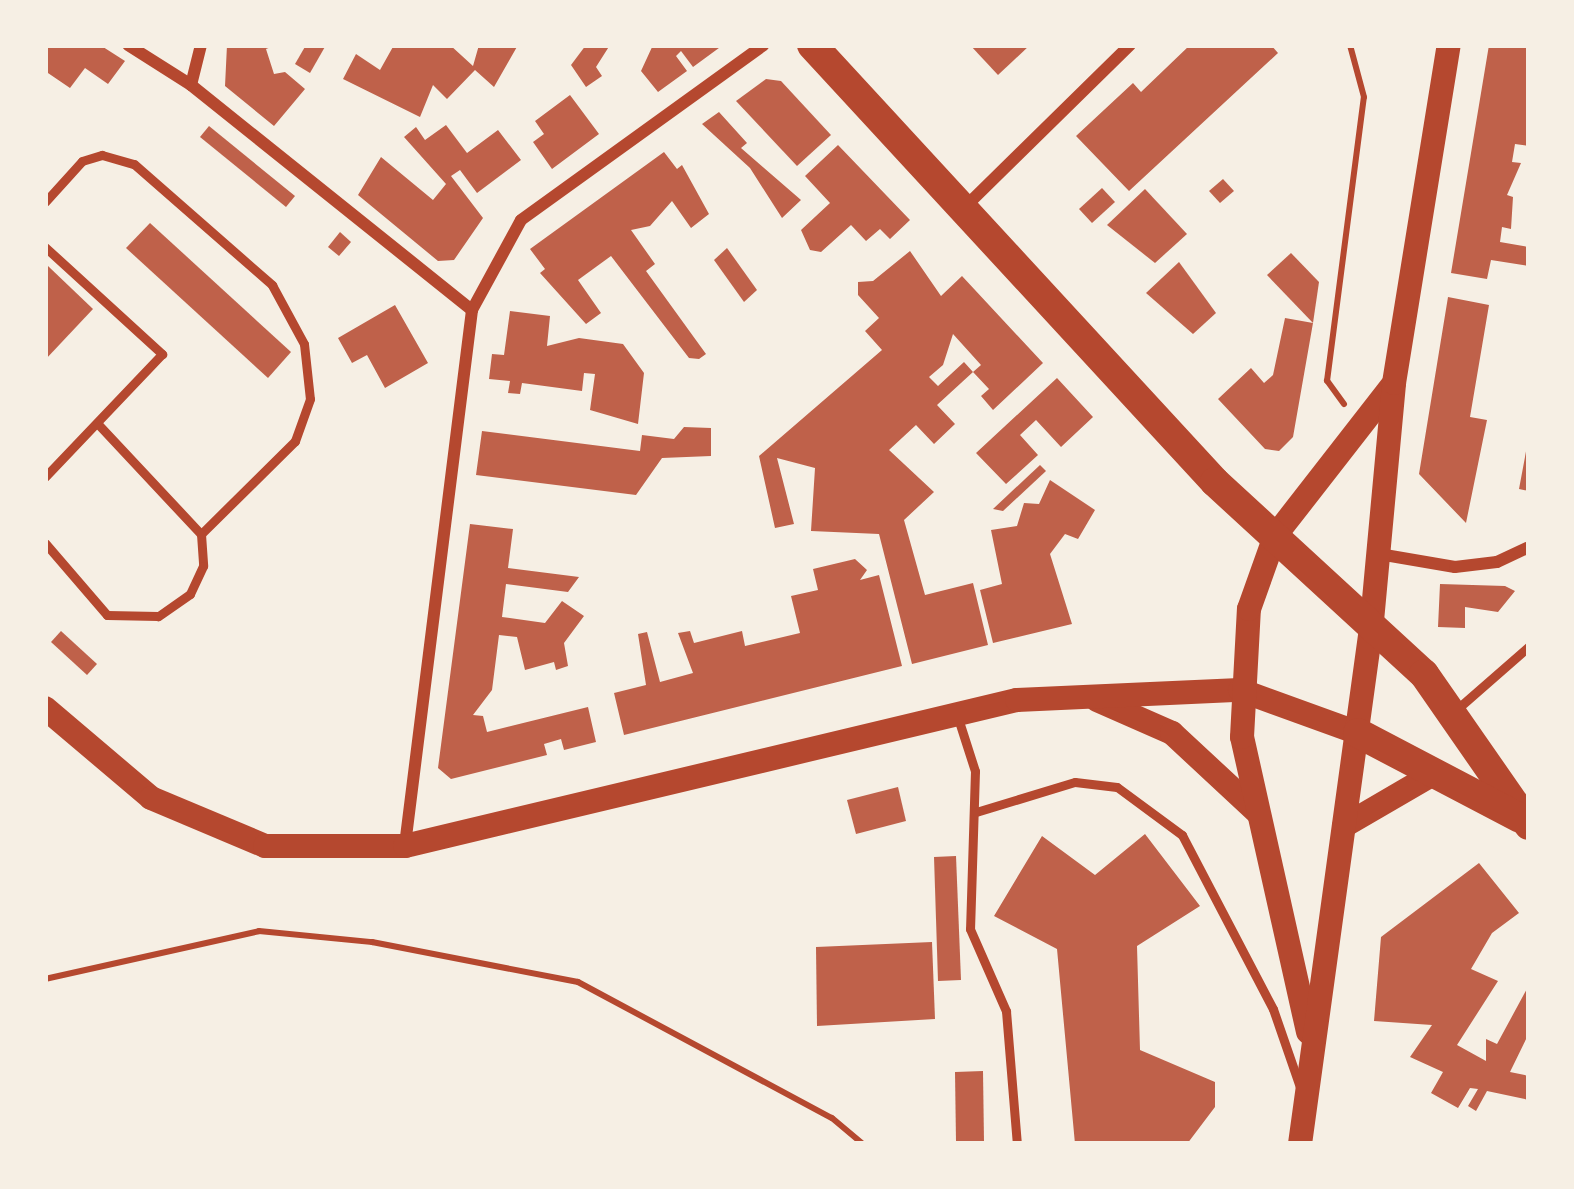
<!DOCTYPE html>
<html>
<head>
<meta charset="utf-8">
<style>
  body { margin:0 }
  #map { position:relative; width:1574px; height:1189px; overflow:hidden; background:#f6efe4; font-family:Montserrat,sans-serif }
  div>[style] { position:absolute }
  .building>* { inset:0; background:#bf614a }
  .path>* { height:6px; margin:-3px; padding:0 3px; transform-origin:3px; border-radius:3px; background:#b5482f }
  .service>* { height:9px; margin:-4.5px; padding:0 4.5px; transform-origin:4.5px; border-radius:4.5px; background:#b5482f }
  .minor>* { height:12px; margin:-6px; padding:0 6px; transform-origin:6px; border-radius:6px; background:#b5482f }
  .secondary>* { height:24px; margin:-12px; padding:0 12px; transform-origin:12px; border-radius:12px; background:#b5482f }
  .primary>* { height:30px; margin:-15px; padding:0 15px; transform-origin:15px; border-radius:15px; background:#b5482f }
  span { translate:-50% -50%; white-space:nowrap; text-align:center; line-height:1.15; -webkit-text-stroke:10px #f6efe4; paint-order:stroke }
  .frame { position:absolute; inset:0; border:48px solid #f6efe4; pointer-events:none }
</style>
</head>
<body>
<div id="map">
  <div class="building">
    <div style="clip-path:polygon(45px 45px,100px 45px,125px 61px,108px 84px,85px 68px,70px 88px,45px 71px)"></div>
    <div style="clip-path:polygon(227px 45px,276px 45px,266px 49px,274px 74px,285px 72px,305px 89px,274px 126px,225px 86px)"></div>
    <div style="clip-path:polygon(306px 45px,326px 45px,310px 73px,295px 64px)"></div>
    <div style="clip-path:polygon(394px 45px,450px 45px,473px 66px,479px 45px,518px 45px,494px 87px,475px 70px,447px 99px,433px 85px,420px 117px,343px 79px,356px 54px,380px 70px)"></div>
    <div style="clip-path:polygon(586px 45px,610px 45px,596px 67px,602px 76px,586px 87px,571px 65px)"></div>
    <div style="clip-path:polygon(653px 45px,723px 45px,693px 67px,681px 51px,676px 56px,687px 71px,658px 92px,641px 71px)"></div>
    <div style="clip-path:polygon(970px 45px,1030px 45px,998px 75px)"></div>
    <div style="clip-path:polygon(1190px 45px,1271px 45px,1278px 53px,1129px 191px,1076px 136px,1133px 83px,1141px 92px)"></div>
    <div style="clip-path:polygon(1489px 45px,1529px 45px,1529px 146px,1515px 144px,1512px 162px,1521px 163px,1507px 195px,1513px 197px,1511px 229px,1502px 227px,1500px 242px,1529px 247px,1529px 266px,1491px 260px,1487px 279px,1451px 273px)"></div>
    <div style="clip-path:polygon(766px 79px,781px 81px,831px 135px,797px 166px,736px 101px)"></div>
    <div style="clip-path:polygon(570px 95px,599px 134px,552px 169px,533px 142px,544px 134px,535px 121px)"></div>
    <div style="clip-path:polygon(719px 112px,747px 143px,741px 148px,801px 200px,782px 218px,750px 168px,702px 124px)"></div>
    <div style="clip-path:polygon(446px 125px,467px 153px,498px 130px,521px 160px,477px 193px,460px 170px,451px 176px,483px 218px,454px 260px,438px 261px,358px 195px,381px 157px,433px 200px,446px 184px,404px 137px,416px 127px,425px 140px)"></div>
    <div style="clip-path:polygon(209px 126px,295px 196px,286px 207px,200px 137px)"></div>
    <div style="clip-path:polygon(838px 145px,910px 220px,890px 239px,880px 229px,866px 241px,851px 225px,821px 252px,810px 250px,801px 230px,830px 203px,805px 176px)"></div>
    <div style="clip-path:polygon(664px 152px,677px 169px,682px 165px,709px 214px,691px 228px,672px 201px,650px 226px,631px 230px,655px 264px,646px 271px,706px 354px,699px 359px,689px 358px,611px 256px,578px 280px,601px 313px,586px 324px,540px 273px,545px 269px,530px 249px)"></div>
    <div style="clip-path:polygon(1223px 179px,1234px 191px,1220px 203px,1209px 191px)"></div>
    <div style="clip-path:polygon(1102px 188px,1115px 202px,1092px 223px,1079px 209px)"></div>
    <div style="clip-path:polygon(1145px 189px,1187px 234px,1155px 263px,1107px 225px)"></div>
    <div style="clip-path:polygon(150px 223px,291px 352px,268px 378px,126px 248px)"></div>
    <div style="clip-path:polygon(340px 232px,351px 242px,339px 256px,328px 247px)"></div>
    <div style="clip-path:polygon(727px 248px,757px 290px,744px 302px,714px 260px)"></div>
    <div style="clip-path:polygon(910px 251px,941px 296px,962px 276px,1043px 363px,993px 410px,981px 396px,989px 389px,973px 372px,981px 365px,953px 334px,943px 365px,929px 377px,938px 386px,964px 362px,973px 372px,937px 405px,955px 424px,934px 444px,916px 425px,889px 450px,934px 492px,904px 520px,925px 595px,973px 583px,988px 645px,912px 664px,879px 534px,811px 531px,815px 468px,777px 458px,794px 524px,775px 528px,759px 456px,882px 350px,865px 331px,879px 318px,858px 295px,858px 282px,873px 281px)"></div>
    <div style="clip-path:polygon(1291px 253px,1319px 282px,1313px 323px,1267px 275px)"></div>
    <div style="clip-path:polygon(1179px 262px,1216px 313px,1193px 334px,1146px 293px)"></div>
    <div style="clip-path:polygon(48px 266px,93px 309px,45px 360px,45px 269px)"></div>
    <div style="clip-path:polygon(1448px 297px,1489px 305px,1470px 417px,1487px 420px,1466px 523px,1419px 474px)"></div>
    <div style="clip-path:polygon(395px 305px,428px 363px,385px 388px,367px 355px,352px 363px,338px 338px)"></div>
    <div style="clip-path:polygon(510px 311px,550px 316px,547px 346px,579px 338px,623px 344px,644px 373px,638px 424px,590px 410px,595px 374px,584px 373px,582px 391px,522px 383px,520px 394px,508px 393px,510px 381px,489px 379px,492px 354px,504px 355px)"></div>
    <div style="clip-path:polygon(1285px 318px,1313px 323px,1293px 437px,1279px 451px,1265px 449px,1218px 399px,1251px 368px,1264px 383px,1273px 375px)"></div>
    <div style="clip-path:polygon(1057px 378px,1093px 417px,1061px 447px,1036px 420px,1020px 435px,1038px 455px,1006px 484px,976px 453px)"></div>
    <div style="clip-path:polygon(684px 427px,711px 428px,711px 456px,662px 458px,636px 495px,476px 475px,482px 431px,640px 451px,642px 435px,674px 439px)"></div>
    <div style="clip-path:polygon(1527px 446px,1529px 446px,1529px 491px,1519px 489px)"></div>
    <div style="clip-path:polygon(1040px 465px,1046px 471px,1003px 511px,993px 509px)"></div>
    <div style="clip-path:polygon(1050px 480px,1095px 510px,1078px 539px,1065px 534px,1050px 554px,1072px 624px,993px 643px,980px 590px,1002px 584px,991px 530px,1017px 526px,1024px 503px,1039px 504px)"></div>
    <div style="clip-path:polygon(470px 524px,513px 529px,508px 568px,579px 577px,568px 592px,506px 584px,502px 617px,545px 623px,562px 601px,584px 616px,564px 643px,568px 666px,556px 670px,554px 662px,525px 670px,517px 637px,499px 635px,492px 690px,473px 715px,483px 716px,487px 732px,588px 707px,596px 742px,564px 750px,561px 739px,544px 744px,547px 755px,451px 779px,438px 768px)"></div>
    <div style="clip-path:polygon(855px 559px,867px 570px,860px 580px,879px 575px,902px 666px,624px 735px,614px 693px,646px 685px,638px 634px,647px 632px,660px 682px,693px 673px,678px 633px,690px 631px,694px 643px,742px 631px,745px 646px,800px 633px,791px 596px,818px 590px,813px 569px)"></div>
    <div style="clip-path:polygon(1440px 584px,1505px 586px,1515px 591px,1498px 612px,1465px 607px,1465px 628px,1438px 627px)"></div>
    <div style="clip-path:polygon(61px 631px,97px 664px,87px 675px,51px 642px)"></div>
    <div style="clip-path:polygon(898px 787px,906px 821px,856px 834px,847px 800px)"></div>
    <div style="clip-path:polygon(1145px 834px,1200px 906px,1137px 946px,1140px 1050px,1215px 1082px,1215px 1107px,1187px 1144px,1075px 1144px,1057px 949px,994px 916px,1042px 836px,1095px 875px)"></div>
    <div style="clip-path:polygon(956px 856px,961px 980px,938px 981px,934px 857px)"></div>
    <div style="clip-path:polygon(1479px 863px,1519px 913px,1492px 933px,1471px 969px,1498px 981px,1457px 1045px,1486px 1061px,1486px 1039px,1497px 1044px,1529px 985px,1529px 1033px,1510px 1072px,1529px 1076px,1529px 1100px,1487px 1091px,1476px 1111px,1468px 1106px,1478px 1089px,1470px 1088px,1458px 1108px,1431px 1093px,1443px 1072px,1410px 1057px,1432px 1025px,1374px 1021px,1381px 937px)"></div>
    <div style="clip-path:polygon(932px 942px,935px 1019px,817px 1026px,816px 947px)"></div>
    <div style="clip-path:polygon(983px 1071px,984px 1142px,956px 1142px,955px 1072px)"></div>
  </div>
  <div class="path">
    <div style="left:1344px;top:404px;width:29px;rotate:-126deg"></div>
    <div style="left:1327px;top:381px;width:286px;rotate:-82.6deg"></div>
    <div style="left:1364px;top:97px;width:54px;rotate:-105.1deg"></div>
    <div style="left:45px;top:979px;width:219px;rotate:-12.6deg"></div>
    <div style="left:259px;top:931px;width:114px;rotate:5.6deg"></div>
    <div style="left:372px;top:942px;width:210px;rotate:11deg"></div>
    <div style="left:578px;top:982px;width:288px;rotate:28.2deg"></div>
    <div style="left:832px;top:1118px;width:40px;rotate:40deg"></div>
  </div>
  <div class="service">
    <div style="left:45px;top:202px;width:55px;rotate:-47.9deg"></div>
    <div style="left:82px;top:161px;width:21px;rotate:-17deg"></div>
    <div style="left:102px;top:155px;width:33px;rotate:16deg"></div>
    <div style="left:134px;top:164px;width:184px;rotate:41.2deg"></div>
    <div style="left:272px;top:285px;width:67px;rotate:61.5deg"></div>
    <div style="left:304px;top:344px;width:55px;rotate:83.8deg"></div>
    <div style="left:310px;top:399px;width:45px;rotate:109.7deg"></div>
    <div style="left:295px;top:441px;width:132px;rotate:135.3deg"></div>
    <div style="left:201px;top:534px;width:32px;rotate:86deg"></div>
    <div style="left:203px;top:566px;width:31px;rotate:115deg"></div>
    <div style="left:190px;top:594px;width:39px;rotate:145deg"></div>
    <div style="left:158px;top:616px;width:51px;rotate:-178.9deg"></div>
    <div style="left:107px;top:615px;width:95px;rotate:-130.7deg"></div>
    <div style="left:45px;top:247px;width:159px;rotate:42.4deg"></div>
    <div style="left:162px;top:354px;width:170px;rotate:133.6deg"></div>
    <div style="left:97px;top:423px;width:152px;rotate:46.9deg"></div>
    <div style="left:1456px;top:710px;width:97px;rotate:-41.2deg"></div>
    <div style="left:957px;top:715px;width:59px;rotate:72.2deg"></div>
    <div style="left:975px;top:771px;width:158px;rotate:91.8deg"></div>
    <div style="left:970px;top:929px;width:90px;rotate:66.3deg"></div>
    <div style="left:1006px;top:1011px;width:133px;rotate:85.3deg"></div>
    <div style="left:976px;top:812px;width:103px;rotate:-16.9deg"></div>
    <div style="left:1075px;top:782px;width:42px;rotate:6.8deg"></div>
    <div style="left:1117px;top:787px;width:81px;rotate:36.4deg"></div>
    <div style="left:1182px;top:835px;width:196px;rotate:62.4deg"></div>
    <div style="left:1273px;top:1009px;width:83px;rotate:70.9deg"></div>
  </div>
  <div class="minor">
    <div style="left:128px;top:45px;width:75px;rotate:32.4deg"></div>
    <div style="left:191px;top:85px;width:360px;rotate:38.7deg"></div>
    <div style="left:191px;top:85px;width:41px;rotate:-76deg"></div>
    <div style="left:964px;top:208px;width:233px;rotate:-44.5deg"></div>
    <div style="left:1379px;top:554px;width:77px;rotate:9.7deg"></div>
    <div style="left:1455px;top:567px;width:42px;rotate:-6.8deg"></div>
    <div style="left:1497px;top:562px;width:35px;rotate:-25deg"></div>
    <div style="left:405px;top:845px;width:539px;rotate:-82.86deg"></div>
    <div style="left:472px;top:310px;width:102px;rotate:-61.4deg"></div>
    <div style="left:521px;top:220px;width:299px;rotate:-35.8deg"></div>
  </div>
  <div class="secondary">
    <div style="left:1097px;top:700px;width:82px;rotate:23.7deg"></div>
    <div style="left:1172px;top:733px;width:117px;rotate:42.9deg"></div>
    <div style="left:45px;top:708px;width:139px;rotate:40.3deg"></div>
    <div style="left:151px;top:798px;width:124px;rotate:22.8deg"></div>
    <div style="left:265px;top:846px;width:140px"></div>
    <div style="left:405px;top:846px;width:629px;rotate:-13.42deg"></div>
    <div style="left:1017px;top:700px;width:223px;rotate:-2.6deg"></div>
    <div style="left:1240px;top:690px;width:126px;rotate:20deg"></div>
    <div style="left:1344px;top:826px;width:105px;rotate:-30.2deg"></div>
    <div style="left:1308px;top:1032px;width:302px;rotate:-102.6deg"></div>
    <div style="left:1242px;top:737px;width:128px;rotate:-86.9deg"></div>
    <div style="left:1249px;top:609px;width:77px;rotate:-70.4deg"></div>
    <div style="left:1275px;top:536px;width:189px;rotate:-52.1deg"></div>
    <div style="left:1300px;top:1144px;width:528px;rotate:-82.16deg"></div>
    <div style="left:1372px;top:621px;width:239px;rotate:-84.7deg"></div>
    <div style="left:1394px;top:383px;width:342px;rotate:-80.8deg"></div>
  </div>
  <div class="primary">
    <div style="left:812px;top:45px;width:594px;rotate:47.32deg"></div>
    <div style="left:1215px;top:482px;width:284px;rotate:42.6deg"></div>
    <div style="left:1424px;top:674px;width:184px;rotate:55.2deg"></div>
    <div style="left:1358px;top:733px;width:183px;rotate:27.7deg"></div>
  </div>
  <div class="frame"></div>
</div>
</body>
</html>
